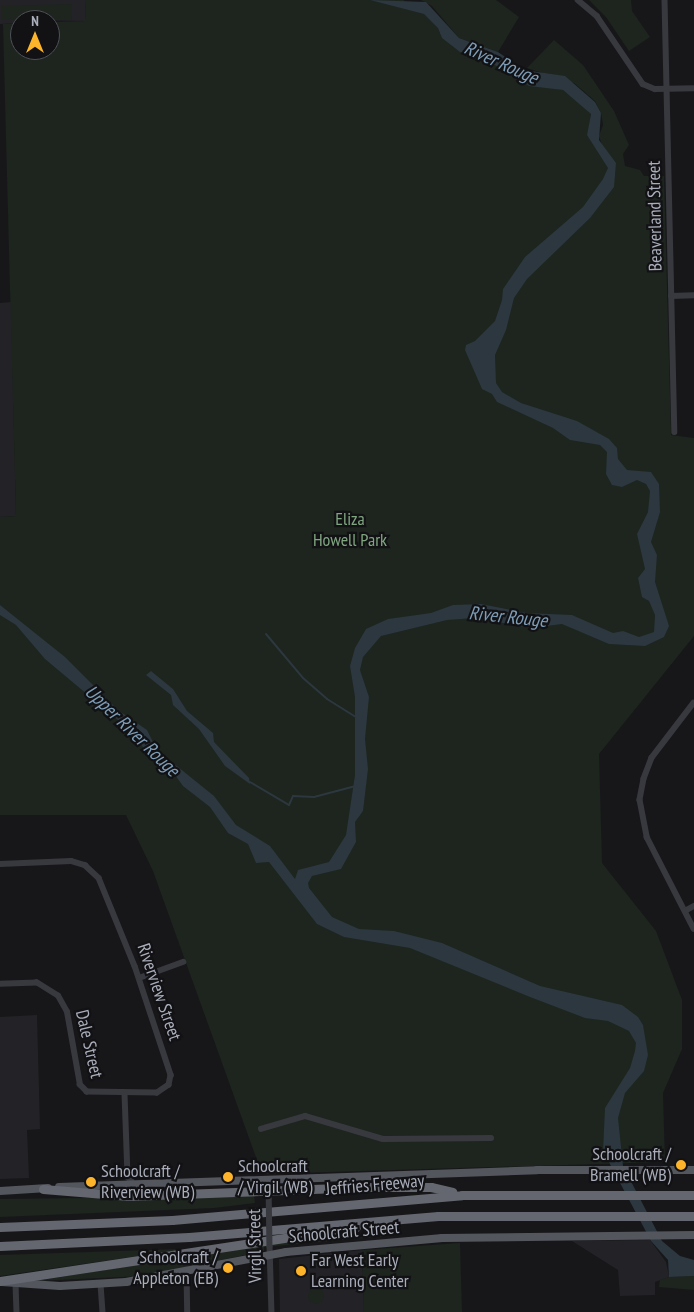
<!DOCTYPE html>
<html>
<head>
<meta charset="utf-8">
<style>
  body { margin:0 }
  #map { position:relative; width:694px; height:1312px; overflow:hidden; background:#17171a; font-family:"PT Sans Narrow",sans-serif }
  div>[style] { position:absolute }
  .built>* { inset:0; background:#232327 }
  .green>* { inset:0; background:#1d251e }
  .round { border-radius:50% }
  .water>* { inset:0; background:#2c373f }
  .stream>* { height:2px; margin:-1px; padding:0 1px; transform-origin:1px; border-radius:1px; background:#2c373f }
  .minor>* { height:5.5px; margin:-2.75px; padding:0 2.75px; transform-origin:2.75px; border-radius:2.75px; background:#38393f }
  .major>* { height:8px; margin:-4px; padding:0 4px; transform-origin:4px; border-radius:4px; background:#54565e }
  .highway>* { height:9px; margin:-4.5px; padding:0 4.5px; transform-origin:4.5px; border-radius:4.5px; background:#646770 }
  .minor-bridge>* { height:5.5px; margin:-2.75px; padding:0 2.75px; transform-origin:2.75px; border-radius:2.75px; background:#38393f }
  .dots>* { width:14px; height:14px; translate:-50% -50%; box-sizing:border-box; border:2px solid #121215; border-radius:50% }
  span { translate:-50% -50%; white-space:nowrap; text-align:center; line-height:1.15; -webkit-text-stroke:4.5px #121215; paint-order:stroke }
  .street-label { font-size:18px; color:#a9aeba }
  .park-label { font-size:18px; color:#7fa680 }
  .poi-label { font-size:18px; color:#a9aeba }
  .right { translate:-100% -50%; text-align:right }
  .left { translate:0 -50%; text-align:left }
  .water-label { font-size:19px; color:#7e9db7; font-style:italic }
  .north { position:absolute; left:10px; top:10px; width:50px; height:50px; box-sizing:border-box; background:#121215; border:1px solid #4e5057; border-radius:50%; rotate:0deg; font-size:14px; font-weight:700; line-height:20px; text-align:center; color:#a9aeba }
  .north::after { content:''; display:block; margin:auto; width:18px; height:22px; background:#fdb42b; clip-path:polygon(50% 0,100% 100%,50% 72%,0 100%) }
</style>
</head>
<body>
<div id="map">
  <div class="built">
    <div style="clip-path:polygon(0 0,85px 0,86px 21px,20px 20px,20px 23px,0 24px)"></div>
    <div style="clip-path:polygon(11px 302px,16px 516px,0 517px,0 303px)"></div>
    <div style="clip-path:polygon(37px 1015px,40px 1129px,27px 1130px,29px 1178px,0 1179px,0 1017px)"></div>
    <div style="clip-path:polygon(650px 1240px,666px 1262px,669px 1277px,655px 1282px,655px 1295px,620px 1296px,618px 1270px,572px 1241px)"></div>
    <div style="clip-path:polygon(362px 1250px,364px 1312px,280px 1312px,279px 1259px)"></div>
  </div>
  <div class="green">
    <div style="clip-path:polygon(85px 0,403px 0,416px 6px,447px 36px,548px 87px,563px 90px,579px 102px,591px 114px,588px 133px,602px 145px,599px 136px,603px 125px,601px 113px,595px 101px,574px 83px,527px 68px,554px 40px,583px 65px,614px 111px,629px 145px,623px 154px,625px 166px,640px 170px,644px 176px,664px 176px,671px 435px,694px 438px,694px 636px,599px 754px,602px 863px,656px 931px,682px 1000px,682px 1049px,663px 1093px,665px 1162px,262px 1174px,153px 871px,126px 815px,0 815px,0 517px,16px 516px,3px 24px,20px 23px,20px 50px,50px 50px,50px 22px,86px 21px)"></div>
    <div style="clip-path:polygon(421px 0,496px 0,519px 17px,498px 52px,459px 38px,432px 6px)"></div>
    <div style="clip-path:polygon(589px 0,631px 0,632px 11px,650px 37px,629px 51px,606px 17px)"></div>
    <div style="clip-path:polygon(71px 4px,72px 20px,2px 20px,1px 6px)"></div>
    <div style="clip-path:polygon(254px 1196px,255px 1203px,214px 1208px,0 1217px,0 1199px)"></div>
    <div style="clip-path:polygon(351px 1236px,379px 1235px,387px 1236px,264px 1247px,264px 1251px,143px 1276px,35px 1281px,279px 1243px)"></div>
    <div style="clip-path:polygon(460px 1243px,462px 1312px,364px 1312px,362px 1250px)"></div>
    <div style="clip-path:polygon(179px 1249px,180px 1250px,0 1276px,0 1255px)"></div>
    <div style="clip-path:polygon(694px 1276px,694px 1290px,659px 1287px,660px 1280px,669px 1277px)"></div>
    <div class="round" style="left:308px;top:1288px;width:16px;height:16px"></div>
  </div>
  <div class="water">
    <div style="clip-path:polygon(370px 0,426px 2px,459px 38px,498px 52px,524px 70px,565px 76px,595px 102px,601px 113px,599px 140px,616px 163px,614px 187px,590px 218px,527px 279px,514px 298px,506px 330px,495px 355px,496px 383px,502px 392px,521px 403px,577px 421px,609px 439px,617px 448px,618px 459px,627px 470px,651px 472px,659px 484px,660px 512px,651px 542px,657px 555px,655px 582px,669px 626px,664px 637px,645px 646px,609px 644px,562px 624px,531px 628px,474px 618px,447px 620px,381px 636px,363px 657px,360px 670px,369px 697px,365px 739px,368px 769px,363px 811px,355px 822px,356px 842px,341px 869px,312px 876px,308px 883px,309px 888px,332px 917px,359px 929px,394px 931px,442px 943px,540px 986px,622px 1005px,638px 1017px,643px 1025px,648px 1055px,644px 1071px,625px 1093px,618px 1118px,623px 1166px,662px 1241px,680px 1256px,694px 1260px,694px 1276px,669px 1277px,668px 1260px,651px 1241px,603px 1151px,605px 1108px,630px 1068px,635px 1051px,636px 1043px,629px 1031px,608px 1021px,585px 1018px,530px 997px,410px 948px,344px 937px,317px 924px,269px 862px,256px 863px,248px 844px,228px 833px,210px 807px,183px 786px,175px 775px,154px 762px,131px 731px,45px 659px,16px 625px,0 615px,0 605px,65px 657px,118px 710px,147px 730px,157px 750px,214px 796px,236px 825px,270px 846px,295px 879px,298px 870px,329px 862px,346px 835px,355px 775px,355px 697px,350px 666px,355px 648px,366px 629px,388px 619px,431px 613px,453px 605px,481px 604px,526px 613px,572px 615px,613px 633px,623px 631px,639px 637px,654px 632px,655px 615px,649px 601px,642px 597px,638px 578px,645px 569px,637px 534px,648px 512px,650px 491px,646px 484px,637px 480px,622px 487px,612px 485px,606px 474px,607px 452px,600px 445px,570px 440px,553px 428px,497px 402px,492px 394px,482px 389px,465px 350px,466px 345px,475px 341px,495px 321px,502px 300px,503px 289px,525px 257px,583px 207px,603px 179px,608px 168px,587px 135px,591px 114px,563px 90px,529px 86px,490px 62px,460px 52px,442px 38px,438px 28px,424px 14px)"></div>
    <div style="clip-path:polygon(151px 671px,173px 689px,187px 711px,213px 733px,214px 742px,249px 778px,250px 784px,225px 766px,199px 729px,173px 705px,171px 695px,146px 675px)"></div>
  </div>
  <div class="stream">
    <div style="left:266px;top:634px;width:57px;rotate:49.9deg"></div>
    <div style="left:303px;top:678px;width:32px;rotate:41deg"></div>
    <div style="left:327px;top:699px;width:34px;rotate:32deg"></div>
    <div style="left:250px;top:782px;width:45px;rotate:30.5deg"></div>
    <div style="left:289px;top:805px;width:10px;rotate:-66deg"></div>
    <div style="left:293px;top:796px;width:21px;rotate:3deg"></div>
    <div style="left:314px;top:797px;width:43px;rotate:-14.7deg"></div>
  </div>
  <div class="minor">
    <div style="left:578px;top:0;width:25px;rotate:40deg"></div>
    <div style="left:597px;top:16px;width:82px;rotate:55.9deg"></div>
    <div style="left:643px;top:84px;width:13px;rotate:23deg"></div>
    <div style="left:655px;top:89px;width:39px;rotate:-1deg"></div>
    <div style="left:665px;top:0;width:432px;rotate:88.7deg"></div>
    <div style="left:671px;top:296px;width:23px;rotate:-2deg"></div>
    <div style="left:694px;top:703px;width:69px;rotate:127.4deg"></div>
    <div style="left:652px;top:758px;width:22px;rotate:111deg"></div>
    <div style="left:644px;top:779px;width:21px;rotate:101deg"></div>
    <div style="left:640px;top:800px;width:38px;rotate:79deg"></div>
    <div style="left:647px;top:837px;width:103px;rotate:62.9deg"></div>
    <div style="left:0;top:864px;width:71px;rotate:-2.4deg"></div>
    <div style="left:71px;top:861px;width:15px;rotate:16deg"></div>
    <div style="left:85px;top:865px;width:19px;rotate:43deg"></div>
    <div style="left:99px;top:878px;width:95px;rotate:67.8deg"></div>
    <div style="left:135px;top:966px;width:115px;rotate:71.7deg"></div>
    <div style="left:171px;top:1075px;width:10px;rotate:101deg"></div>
    <div style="left:169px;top:1085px;width:14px;rotate:146deg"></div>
    <div style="left:157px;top:1093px;width:70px;rotate:-179.2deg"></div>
    <div style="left:87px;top:1092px;width:10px;rotate:-135deg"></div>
    <div style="left:80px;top:1085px;width:74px;rotate:-100.1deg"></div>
    <div style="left:67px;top:1012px;width:18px;rotate:-119deg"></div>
    <div style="left:58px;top:996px;width:25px;rotate:-148deg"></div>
    <div style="left:37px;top:983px;width:37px;rotate:178deg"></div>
    <div style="left:685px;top:911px;width:10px;rotate:-29deg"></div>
    <div style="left:139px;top:978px;width:47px;rotate:-20deg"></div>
    <div style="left:125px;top:1094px;width:83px;rotate:87.9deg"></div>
    <div style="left:128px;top:1177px;width:9px;rotate:49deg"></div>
    <div style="left:261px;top:1129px;width:46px;rotate:-16.5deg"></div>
    <div style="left:305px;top:1116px;width:81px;rotate:16.4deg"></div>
    <div style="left:383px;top:1139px;width:108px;rotate:-0.5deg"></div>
    <div style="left:270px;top:1246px;width:66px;rotate:88.3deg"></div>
    <div style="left:187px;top:1273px;width:39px;rotate:89deg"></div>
    <div style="left:16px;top:1284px;width:28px;rotate:88deg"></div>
    <div style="left:101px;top:1284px;width:28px;rotate:86deg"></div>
  </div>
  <div class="major">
    <div style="left:59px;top:1187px;width:478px;rotate:-2deg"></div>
    <div style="left:537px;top:1170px;width:157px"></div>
    <div style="left:0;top:1191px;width:48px;rotate:-3.6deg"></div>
    <div style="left:2px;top:1282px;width:58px;rotate:3.9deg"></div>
    <div style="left:60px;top:1286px;width:66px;rotate:-3.5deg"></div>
    <div style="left:126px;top:1282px;width:163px;rotate:-10.6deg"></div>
    <div style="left:286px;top:1252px;width:157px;rotate:-5.1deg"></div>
    <div style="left:442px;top:1238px;width:252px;rotate:-0.7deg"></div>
  </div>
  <div class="highway">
    <div style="left:43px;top:1189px;width:86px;rotate:4.7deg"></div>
    <div style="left:129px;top:1196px;width:236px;rotate:-2.2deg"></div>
    <div style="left:365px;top:1187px;width:66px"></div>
    <div style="left:431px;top:1187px;width:22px;rotate:13deg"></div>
    <div style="left:0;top:1227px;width:172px;rotate:-2.3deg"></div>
    <div style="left:172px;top:1220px;width:291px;rotate:-4.9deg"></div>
    <div style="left:462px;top:1195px;width:232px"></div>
    <div style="left:0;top:1246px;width:189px;rotate:-2.7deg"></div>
    <div style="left:189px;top:1237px;width:250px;rotate:-4.8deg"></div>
    <div style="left:438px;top:1216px;width:256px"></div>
    <div style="left:0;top:1281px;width:360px;rotate:-8.6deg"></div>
  </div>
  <div class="minor-bridge">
    <div style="left:269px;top:1185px;width:61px;rotate:89.1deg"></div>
  </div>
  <div class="dots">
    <div style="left:681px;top:1165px;background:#fdb42b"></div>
    <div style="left:228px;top:1177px;background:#fdb42b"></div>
    <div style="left:91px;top:1182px;background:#fdb42b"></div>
    <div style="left:228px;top:1268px;background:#fdb42b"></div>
    <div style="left:301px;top:1271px;background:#fdb42b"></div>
  </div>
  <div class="street-label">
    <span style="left:655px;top:216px;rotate:-91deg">Beaverland Street</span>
    <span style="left:159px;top:992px;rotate:71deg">Riverview Street</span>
    <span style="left:89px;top:1044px;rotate:77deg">Dale Street</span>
    <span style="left:375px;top:1185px;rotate:-5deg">Jeffries Freeway</span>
    <span style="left:344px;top:1232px;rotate:-5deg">Schoolcraft Street</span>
    <span style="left:255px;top:1246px;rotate:-91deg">Virgil Street</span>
  </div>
  <div class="park-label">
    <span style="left:350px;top:530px">Eliza<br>Howell Park</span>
  </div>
  <div class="poi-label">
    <span class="right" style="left:671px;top:1165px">Schoolcraft /<br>Bramell (WB)</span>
    <span class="left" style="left:238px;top:1177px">Schoolcraft<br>/ Virgil (WB)</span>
    <span class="left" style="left:101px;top:1182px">Schoolcraft /<br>Riverview (WB)</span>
    <span class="right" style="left:218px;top:1268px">Schoolcraft /<br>Appleton (EB)</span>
    <span class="left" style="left:311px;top:1271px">Far West Early<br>Learning Center</span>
  </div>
  <div class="water-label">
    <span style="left:501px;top:63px;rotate:24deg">River Rouge</span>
    <span style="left:508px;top:617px;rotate:6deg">River Rouge</span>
    <span style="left:132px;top:731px;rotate:44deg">Upper River Rouge</span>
  </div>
  <div class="north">N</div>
</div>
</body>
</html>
